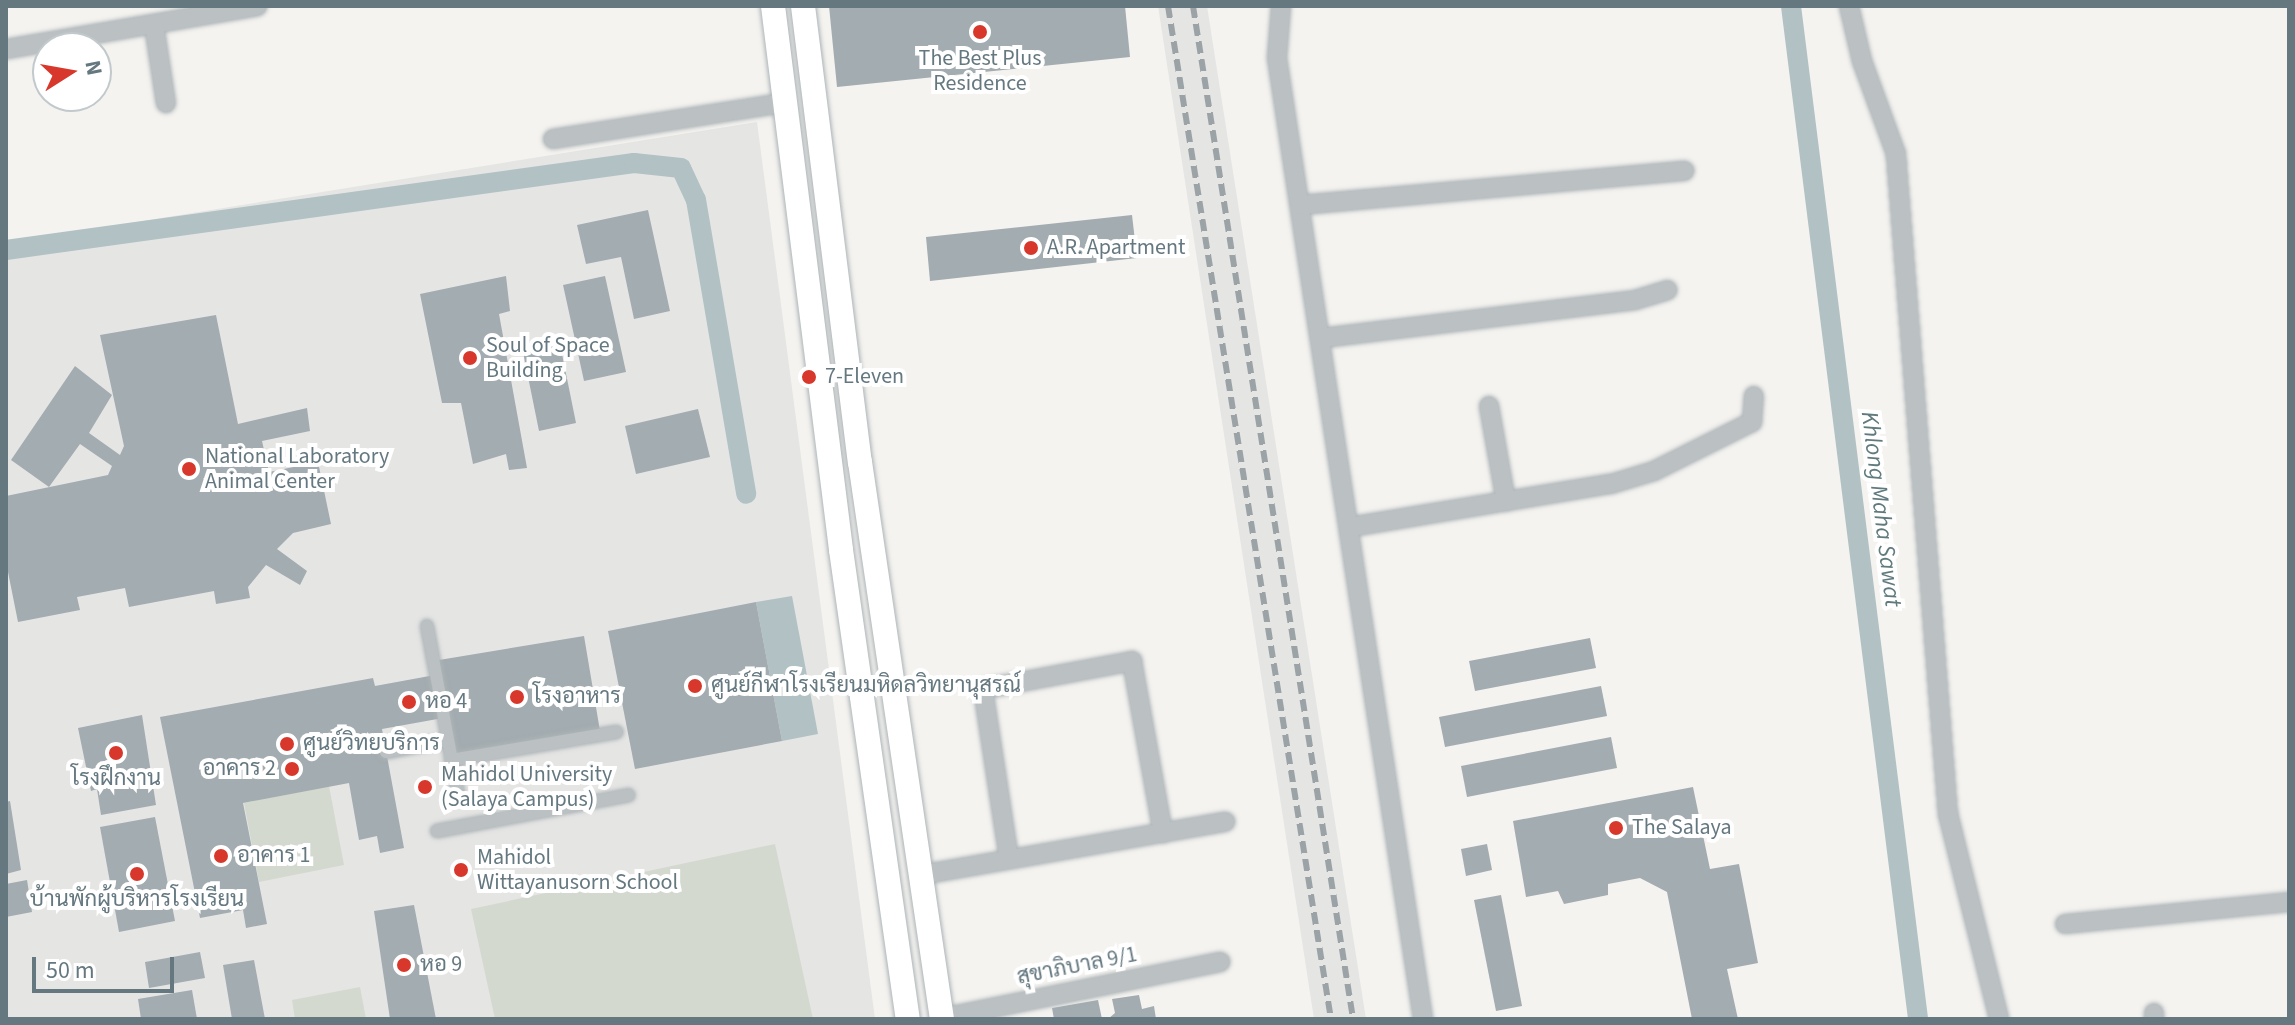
<!DOCTYPE html>
<html>
<head>
<meta charset="utf-8">
<style>
  body { margin:0 }
  #map { position:relative; width:2295px; height:1025px; overflow:hidden; background:#f4f3f0; font-family:"Source Sans 3",Sarabun,sans-serif }
  div>[style] { position:absolute }
  .built>* { inset:0; background:#e5e5e4 }
  .green>* { inset:0; background:#d4d9d0 }
  .water>* { inset:0; background:#b2c1c3 }
  .canal>* { height:20px; margin:-10px; padding:0 10px; transform-origin:10px; border-radius:10px; background:#b2c1c3 }
  .building>* { inset:0; background:#a3acb0 }
  .roads { filter:drop-shadow(0 0 2px #adb4b7) drop-shadow(0 0 2px #adb4b7) }
  .pedestrian>* { height:12px; margin:-6px; padding:0 6px; transform-origin:6px; border-radius:6px; background:#bbc0c2 }
  .minor>* { height:18px; margin:-9px; padding:0 9px; transform-origin:9px; border-radius:9px; background:#bbc0c2 }
  .secondary>* { height:24px; margin:-12px; padding:0 12px; transform-origin:12px; border-radius:12px; background:#fff }
  .rail>* { height:6px; margin-top:-3px; transform-origin:0; background:repeating-linear-gradient(90deg,#9ba3a7 0 12px,transparent 0 18px) }
  .dots>* { width:22px; height:22px; translate:-50% -50%; box-sizing:border-box; border:4px solid #fff; border-radius:50% }
  span { translate:-50% -50%; white-space:nowrap; text-align:center; line-height:1.15; -webkit-text-stroke:8px #fff; paint-order:stroke }
  .poi-label { font-size:22px; color:#657880 }
  .left { translate:0 -50%; text-align:left }
  .right { translate:-100% -50%; text-align:right }
  .street-label { font-size:22px; color:#657880 }
  .water-label { font-size:24px; color:#607a7d; font-style:italic }
  .frame { position:absolute; inset:0; border:8px solid #657880; pointer-events:none }
  .north { position:absolute; left:32px; top:32px; width:80px; height:80px; box-sizing:border-box; background:#fff; border:2px solid #c1c9cc; border-radius:50%; rotate:79deg; font-size:22px; font-weight:700; line-height:32px; text-align:center; color:#657880 }
  .north::after { content:''; display:block; margin:auto; width:28px; height:36px; background:#d8382c; clip-path:polygon(50% 0,100% 100%,50% 72%,0 100%) }
  .scale { position:absolute; left:32px; top:957px; width:142px; height:36px; box-sizing:border-box; border:4px solid #657880; border-top:0; padding-left:10px; font-size:24px; line-height:28px; white-space:nowrap; color:#657880; -webkit-text-stroke:6px #fff; paint-order:stroke }
</style>
</head>
<body>
<div id="map">
  <div class="built">
    <div style="clip-path:polygon(1158px 6px,1207px 6px,1366px 1019px,1314px 1019px)"></div>
    <div style="clip-path:polygon(757px 122px,875px 1019px,6px 1019px,6px 243px)"></div>
  </div>
  <div class="green">
    <div style="clip-path:polygon(329px 786px,344px 865px,259px 882px,244px 803px)"></div>
    <div style="clip-path:polygon(775px 844px,813px 1019px,495px 1019px,471px 909px)"></div>
    <div style="clip-path:polygon(360px 987px,366px 1019px,295px 1019px,292px 1000px)"></div>
  </div>
  <div class="water">
    <div style="clip-path:polygon(792px 596px,818px 734px,782px 741px,756px 602px)"></div>
  </div>
  <div class="canal">
    <div style="left:1791px;top:6px;width:1021px;rotate:82.85deg"></div>
    <div style="left:6px;top:250px;width:634px;rotate:-7.89deg"></div>
    <div style="left:634px;top:163px;width:47px;rotate:6.1deg"></div>
    <div style="left:681px;top:168px;width:35px;rotate:65deg"></div>
    <div style="left:696px;top:200px;width:298px;rotate:80.3deg"></div>
  </div>
  <div class="building">
    <div style="clip-path:polygon(829px 6px,1125px 6px,1130px 57px,837px 87px)"></div>
    <div style="clip-path:polygon(648px 210px,670px 311px,634px 319px,621px 257px,586px 264px,577px 225px)"></div>
    <div style="clip-path:polygon(1132px 215px,1137px 258px,930px 281px,926px 237px)"></div>
    <div style="clip-path:polygon(506px 276px,510px 311px,499px 314px,527px 468px,509px 470px,506px 454px,473px 464px,461px 403px,442px 403px,420px 294px)"></div>
    <div style="clip-path:polygon(605px 276px,626px 372px,584px 381px,563px 285px)"></div>
    <div style="clip-path:polygon(216px 315px,238px 424px,307px 408px,310px 431px,262px 441px,269px 472px,318px 462px,331px 524px,293px 533px,277px 549px,307px 571px,300px 585px,266px 565px,248px 587px,250px 598px,216px 604px,214px 591px,129px 607px,125px 588px,77px 597px,80px 610px,18px 622px,6px 562px,6px 496px,108px 475px,112px 466px,80px 444px,49px 487px,11px 460px,75px 366px,112px 395px,89px 433px,120px 455px,124px 446px,100px 335px)"></div>
    <div style="clip-path:polygon(560px 344px,576px 423px,539px 431px,523px 352px)"></div>
    <div style="clip-path:polygon(698px 409px,710px 457px,636px 474px,625px 426px)"></div>
    <div style="clip-path:polygon(756px 602px,782px 741px,635px 769px,608px 631px)"></div>
    <div style="clip-path:polygon(584px 636px,600px 731px,449px 757px,443px 718px,382px 729px,404px 848px,380px 853px,377px 836px,359px 840px,349px 783px,243px 803px,267px 924px,246px 928px,243px 910px,200px 918px,160px 717px,373px 678px,375px 686px,435px 675px,433px 661px)"></div>
    <div style="clip-path:polygon(1590px 638px,1596px 668px,1475px 691px,1469px 661px)"></div>
    <div style="clip-path:polygon(1601px 686px,1607px 716px,1445px 747px,1439px 717px)"></div>
    <div style="clip-path:polygon(142px 715px,156px 805px,101px 815px,97px 789px,91px 791px,78px 728px)"></div>
    <div style="clip-path:polygon(1611px 737px,1617px 768px,1467px 797px,1461px 766px)"></div>
    <div style="clip-path:polygon(1693px 787px,1710px 869px,1739px 864px,1758px 963px,1727px 969px,1738px 1019px,1692px 1019px,1667px 892px,1640px 878px,1608px 884px,1608px 895px,1564px 904px,1558px 891px,1526px 897px,1513px 821px)"></div>
    <div style="clip-path:polygon(10px 801px,21px 870px,6px 874px,6px 802px)"></div>
    <div style="clip-path:polygon(155px 817px,175px 921px,119px 932px,100px 827px)"></div>
    <div style="clip-path:polygon(1487px 844px,1492px 870px,1466px 876px,1461px 849px)"></div>
    <div style="clip-path:polygon(27px 880px,32px 912px,6px 917px,6px 884px)"></div>
    <div style="clip-path:polygon(1501px 895px,1522px 1006px,1496px 1011px,1474px 900px)"></div>
    <div style="clip-path:polygon(414px 905px,436px 1019px,390px 1019px,374px 911px)"></div>
    <div style="clip-path:polygon(200px 952px,205px 978px,149px 988px,145px 962px)"></div>
    <div style="clip-path:polygon(254px 960px,265px 1019px,232px 1019px,223px 965px)"></div>
    <div style="clip-path:polygon(192px 990px,197px 1019px,141px 1019px,138px 999px)"></div>
    <div style="clip-path:polygon(1139px 995px,1142px 1009px,1154px 1006px,1156px 1019px,1108px 1019px,1115px 1013px,1112px 999px)"></div>
    <div style="clip-path:polygon(1098px 1000px,1102px 1019px,1054px 1019px,1052px 1008px)"></div>
  </div>
  <div class="roads">
    <div class="pedestrian">
      <div style="left:427px;top:626px;width:171px;rotate:79.5deg"></div>
      <div style="left:386px;top:752px;width:62px;rotate:-11.1deg"></div>
      <div style="left:451px;top:760px;width:168px;rotate:-9.6deg"></div>
      <div style="left:437px;top:831px;width:195px;rotate:-10.6deg"></div>
    </div>
    <div class="minor">
      <div style="left:1281px;top:6px;width:52px;rotate:94.4deg"></div>
      <div style="left:1277px;top:58px;width:972px;rotate:81.36deg"></div>
      <div style="left:1849px;top:6px;width:57px;rotate:76.7deg"></div>
      <div style="left:1862px;top:61px;width:99px;rotate:69.9deg"></div>
      <div style="left:1896px;top:154px;width:662px;rotate:85.5deg"></div>
      <div style="left:1948px;top:814px;width:211px;rotate:76deg"></div>
      <div style="left:154px;top:25px;width:79px;rotate:81.3deg"></div>
      <div style="left:6px;top:49px;width:255px;rotate:-9.7deg"></div>
      <div style="left:553px;top:139px;width:234px;rotate:-8.9deg"></div>
      <div style="left:1301px;top:205px;width:385px;rotate:-5.1deg"></div>
      <div style="left:1322px;top:338px;width:315px;rotate:-6.9deg"></div>
      <div style="left:1635px;top:300px;width:34px;rotate:-17deg"></div>
      <div style="left:1489px;top:406px;width:97px;rotate:79.9deg"></div>
      <div style="left:1350px;top:527px;width:265px;rotate:-9.4deg"></div>
      <div style="left:1611px;top:484px;width:45px;rotate:-16.8deg"></div>
      <div style="left:1654px;top:471px;width:110px;rotate:-26.6deg"></div>
      <div style="left:1752px;top:422px;width:26px;rotate:-86deg"></div>
      <div style="left:1009px;top:859px;width:172px;rotate:-98.7deg"></div>
      <div style="left:983px;top:689px;width:152px;rotate:-10.6deg"></div>
      <div style="left:1132px;top:661px;width:175px;rotate:79.8deg"></div>
      <div style="left:920px;top:875px;width:310px;rotate:-9.9deg"></div>
      <div style="left:2065px;top:924px;width:225px;rotate:-5.6deg"></div>
      <div style="left:2154px;top:1013px;width:6px;rotate:90deg"></div>
      <div style="left:942px;top:1018px;width:284px;rotate:-11.4deg"></div>
    </div>
    <div class="secondary">
      <div style="left:773px;top:6px;width:548px;rotate:82.87deg"></div>
      <div style="left:841px;top:550px;width:474px;rotate:81.9deg"></div>
      <div style="left:803px;top:6px;width:460px;rotate:82.9deg"></div>
      <div style="left:860px;top:462px;width:563px;rotate:81.63deg"></div>
    </div>
  </div>
  <div class="rail">
    <div style="left:1168px;top:6px;width:1026px;rotate:80.86deg"></div>
    <div style="left:1193px;top:6px;width:1026px;rotate:81.02deg"></div>
  </div>
  <div class="dots">
    <div style="left:980px;top:32px;background:#d8382c"></div>
    <div style="left:1031px;top:248px;background:#d8382c"></div>
    <div style="left:470px;top:358px;background:#d8382c"></div>
    <div style="left:809px;top:377px;background:#d8382c"></div>
    <div style="left:189px;top:469px;background:#d8382c"></div>
    <div style="left:695px;top:686px;background:#d8382c"></div>
    <div style="left:517px;top:697px;background:#d8382c"></div>
    <div style="left:409px;top:702px;background:#d8382c"></div>
    <div style="left:287px;top:744px;background:#d8382c"></div>
    <div style="left:116px;top:753px;background:#d8382c"></div>
    <div style="left:292px;top:769px;background:#d8382c"></div>
    <div style="left:425px;top:787px;background:#d8382c"></div>
    <div style="left:1616px;top:828px;background:#d8382c"></div>
    <div style="left:221px;top:856px;background:#d8382c"></div>
    <div style="left:461px;top:870px;background:#d8382c"></div>
    <div style="left:137px;top:874px;background:#d8382c"></div>
    <div style="left:404px;top:965px;background:#d8382c"></div>
  </div>
  <div class="poi-label">
    <span style="left:980px;top:71px">The Best Plus<br>Residence</span>
    <span class="left" style="left:1047px;top:248px">A.R. Apartment</span>
    <span class="left" style="left:486px;top:358px">Soul of Space<br>Building</span>
    <span class="left" style="left:825px;top:377px">7-Eleven</span>
    <span class="left" style="left:205px;top:469px">National Laboratory<br>Animal Center</span>
    <span class="left" style="left:711px;top:686px">ศูนย์กีฬาโรงเรียนมหิดลวิทยานุสรณ์</span>
    <span class="left" style="left:533px;top:697px">โรงอาหาร</span>
    <span class="left" style="left:425px;top:702px">หอ 4</span>
    <span class="left" style="left:303px;top:744px">ศูนย์วิทยบริการ</span>
    <span class="right" style="left:276px;top:769px">อาคาร 2</span>
    <span class="left" style="left:441px;top:787px">Mahidol University<br>(Salaya Campus)</span>
    <span style="left:116px;top:779px">โรงฝึกงาน</span>
    <span class="left" style="left:1632px;top:828px">The Salaya</span>
    <span class="left" style="left:237px;top:856px">อาคาร 1</span>
    <span class="left" style="left:477px;top:870px">Mahidol<br>Wittayanusorn School</span>
    <span style="left:137px;top:900px">บ้านพักผู้บริหารโรงเรียน</span>
    <span class="left" style="left:420px;top:965px">หอ 9</span>
  </div>
  <div class="street-label">
    <span style="left:1077px;top:966px;rotate:-11deg">สุขาภิบาล 9/1</span>
  </div>
  <div class="water-label">
    <span style="left:1881px;top:509px;rotate:83deg">Khlong Maha Sawat</span>
  </div>
  <div class="frame"></div>
  <div class="north">N</div>
  <div class="scale">50 m</div>
</div>
</body>
</html>
